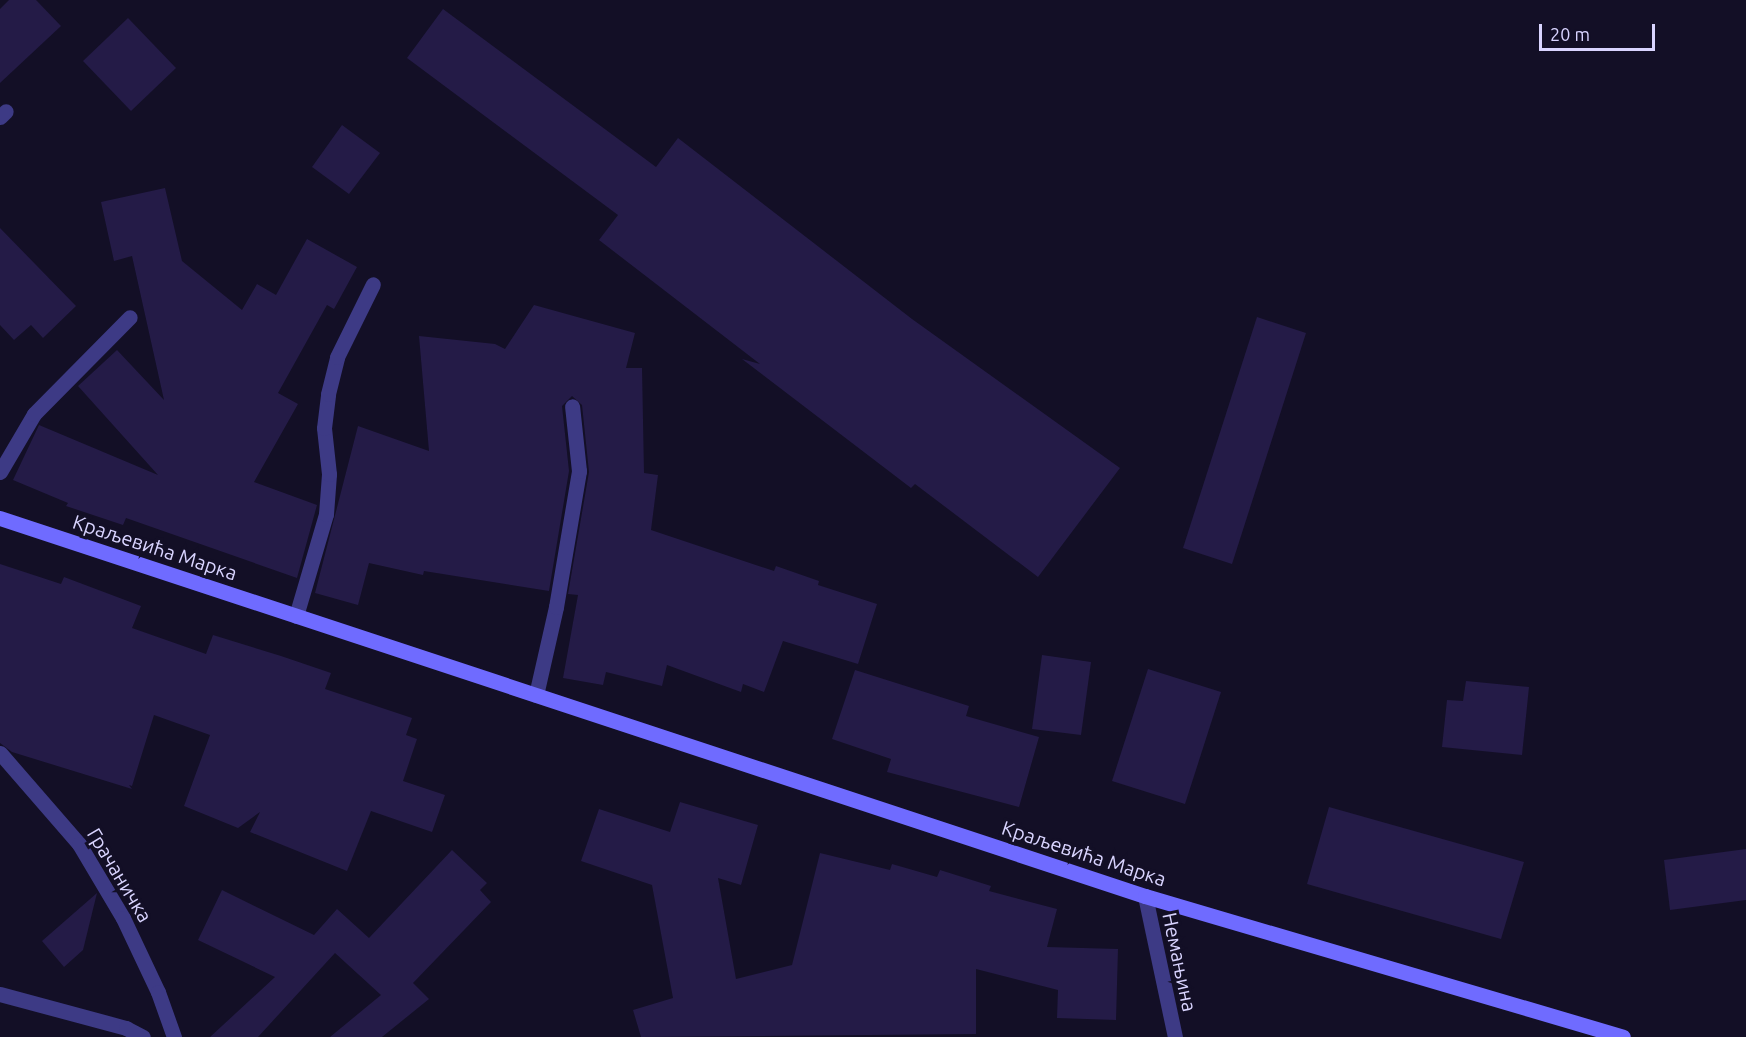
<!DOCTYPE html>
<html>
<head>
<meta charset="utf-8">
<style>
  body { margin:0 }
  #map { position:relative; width:1746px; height:1037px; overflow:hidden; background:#130f26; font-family:Ubuntu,sans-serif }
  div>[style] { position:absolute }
  .building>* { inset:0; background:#241b47 }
  .service>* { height:15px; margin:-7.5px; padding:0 7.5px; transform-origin:7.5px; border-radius:7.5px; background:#3d3a85 }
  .minor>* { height:15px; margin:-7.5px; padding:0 7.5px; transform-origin:7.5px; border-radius:7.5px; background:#3d3a85 }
  .secondary>* { height:15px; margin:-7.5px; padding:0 7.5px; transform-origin:7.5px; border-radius:7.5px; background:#6f6bff }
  span { translate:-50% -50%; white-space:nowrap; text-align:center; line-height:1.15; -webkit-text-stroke:6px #130f26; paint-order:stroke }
  .street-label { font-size:20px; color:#d9d4ff }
  .scale { position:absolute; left:1539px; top:24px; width:116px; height:27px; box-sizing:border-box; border:3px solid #d9d4ff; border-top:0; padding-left:8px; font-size:18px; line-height:21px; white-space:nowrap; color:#d9d4ff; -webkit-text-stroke:4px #130f26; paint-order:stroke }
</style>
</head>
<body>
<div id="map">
  <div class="building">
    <div style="clip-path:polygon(9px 0,36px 0,61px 26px,0 83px,0 9px)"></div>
    <div style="clip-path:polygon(443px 9px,656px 167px,678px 138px,912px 319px,1120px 468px,1038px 577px,915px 484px,911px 488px,742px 359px,760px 364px,599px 240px,618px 215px,407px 58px)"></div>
    <div style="clip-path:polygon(128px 18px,176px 68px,131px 111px,83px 61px)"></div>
    <div style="clip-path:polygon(342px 125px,380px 153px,349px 194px,312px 167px)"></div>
    <div style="clip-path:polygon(165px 188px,182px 261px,242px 310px,257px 284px,276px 295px,307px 239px,357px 267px,334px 309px,327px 305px,278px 393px,298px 404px,254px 482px,317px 505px,297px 578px,126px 518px,123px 525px,66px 506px,68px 503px,13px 480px,39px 425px,158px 475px,78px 386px,117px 350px,164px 400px,132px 256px,114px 261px,101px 202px)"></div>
    <div style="clip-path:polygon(0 228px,76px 306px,43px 338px,31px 325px,14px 340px,0 325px)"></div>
    <div style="clip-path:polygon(534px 305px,635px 333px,626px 368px,642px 368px,644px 473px,658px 475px,651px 530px,774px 571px,776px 566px,819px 581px,818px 585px,877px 604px,858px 664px,783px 641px,764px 692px,743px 684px,741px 692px,667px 665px,662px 686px,606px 672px,603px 685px,563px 678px,578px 595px,568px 594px,589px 472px,582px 405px,572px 396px,562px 406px,569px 471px,549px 591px,424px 571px,423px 575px,369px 563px,358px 605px,315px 593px,358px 426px,429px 451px,419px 336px,495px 344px,505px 349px)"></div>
    <div style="clip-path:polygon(1257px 317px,1306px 333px,1232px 564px,1183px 548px)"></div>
    <div style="clip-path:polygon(0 564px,61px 584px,64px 577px,141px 606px,132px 628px,206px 654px,213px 635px,281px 656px,331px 673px,325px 689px,412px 718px,406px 735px,417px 739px,403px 781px,445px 795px,432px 832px,371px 811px,347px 871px,250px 832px,260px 812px,238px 828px,184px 806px,210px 735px,154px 715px,132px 786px,129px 785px,132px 789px,12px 752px,0 743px)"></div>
    <div style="clip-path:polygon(1042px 655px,1091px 662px,1081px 735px,1032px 729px)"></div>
    <div style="clip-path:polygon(1148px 669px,1221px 692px,1185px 804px,1112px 781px)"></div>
    <div style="clip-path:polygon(855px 670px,969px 706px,966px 716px,1039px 737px,1019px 807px,887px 772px,891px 759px,832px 739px)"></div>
    <div style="clip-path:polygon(1466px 681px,1529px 687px,1522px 755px,1442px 747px,1447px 700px,1463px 701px)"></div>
    <div style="clip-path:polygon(680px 802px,758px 825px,741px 885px,718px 878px,736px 979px,792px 965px,820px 853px,890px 870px,892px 864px,937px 877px,940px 870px,991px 886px,989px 891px,1057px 909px,1047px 947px,1118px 949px,1116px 1020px,1057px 1018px,1058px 990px,976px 969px,976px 1034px,641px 1037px,633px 1010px,673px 998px,652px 885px,581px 861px,599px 809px,670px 832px)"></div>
    <div style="clip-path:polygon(1329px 807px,1524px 862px,1501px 939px,1307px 884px)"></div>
    <div style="clip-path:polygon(1746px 849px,1746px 900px,1670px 910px,1664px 860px)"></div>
    <div style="clip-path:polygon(452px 850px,487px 883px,480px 890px,491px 902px,413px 983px,429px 999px,382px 1037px,330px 1037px,381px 995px,335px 953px,258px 1037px,210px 1037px,275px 977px,198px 940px,222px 890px,314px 935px,337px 909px,369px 938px)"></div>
    <div style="clip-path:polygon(97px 893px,83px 950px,64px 967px,42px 941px)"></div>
  </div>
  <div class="service">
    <div style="left:0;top:472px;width:67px;rotate:-59.6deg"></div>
    <div style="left:34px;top:414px;width:136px;rotate:-45.3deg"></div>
    <div style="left:296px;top:616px;width:106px;rotate:-73.6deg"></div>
    <div style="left:326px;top:514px;width:40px;rotate:-85.7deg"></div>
    <div style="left:329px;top:474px;width:46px;rotate:-96.2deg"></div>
    <div style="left:324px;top:428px;width:34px;rotate:-83deg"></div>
    <div style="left:328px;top:394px;width:38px;rotate:-76deg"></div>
    <div style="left:337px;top:357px;width:81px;rotate:-63.7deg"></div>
    <div style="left:536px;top:695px;width:90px;rotate:-77.2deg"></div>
    <div style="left:556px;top:607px;width:138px;rotate:-80.4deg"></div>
    <div style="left:579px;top:471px;width:65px;rotate:-96.1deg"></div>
  </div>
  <div class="minor">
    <div style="left:0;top:117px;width:8px;rotate:-45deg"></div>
    <div style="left:0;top:753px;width:121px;rotate:49deg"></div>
    <div style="left:79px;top:844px;width:86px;rotate:59.3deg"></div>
    <div style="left:123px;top:918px;width:82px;rotate:64.7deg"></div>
    <div style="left:158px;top:992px;width:48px;rotate:70.4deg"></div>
    <div style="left:1145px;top:896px;width:144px;rotate:78deg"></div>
    <div style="left:0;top:994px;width:131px;rotate:15.1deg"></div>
    <div style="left:126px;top:1028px;width:19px;rotate:28deg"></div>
  </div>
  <div class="secondary">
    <div style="left:0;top:518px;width:1206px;rotate:18.27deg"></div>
    <div style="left:1145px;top:896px;width:498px;rotate:16.4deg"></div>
  </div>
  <div class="street-label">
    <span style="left:155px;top:547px;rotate:18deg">Краљевића Марка</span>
    <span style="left:1084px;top:853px;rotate:18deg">Краљевића Марка</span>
    <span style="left:120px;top:875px;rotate:59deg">Грачаничка</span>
    <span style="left:1180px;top:962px;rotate:78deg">Немањина</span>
  </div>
  <div class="scale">20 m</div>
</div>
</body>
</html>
